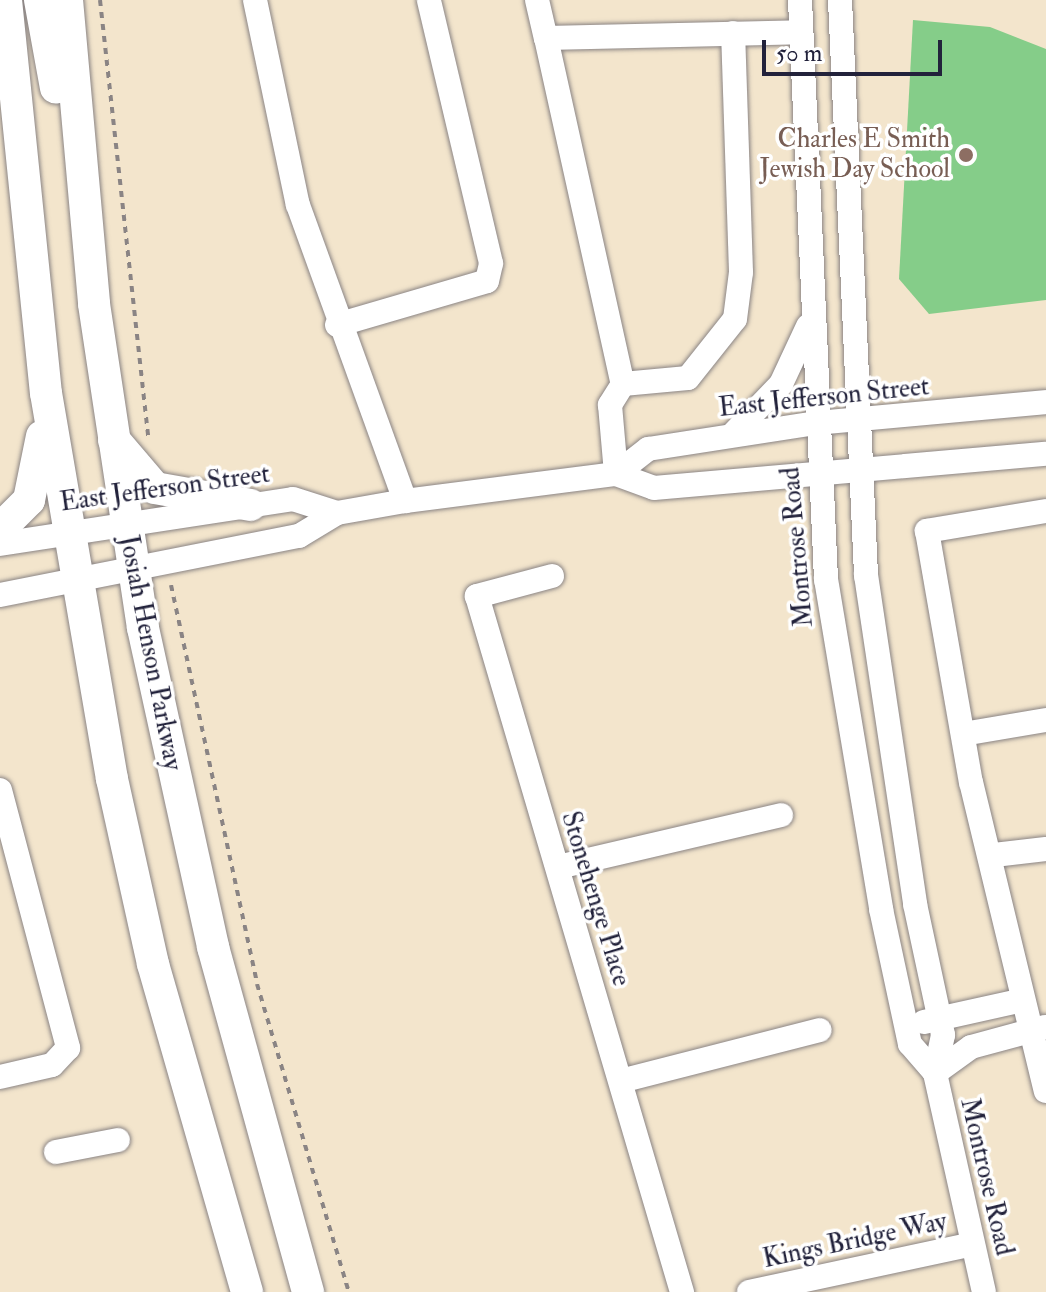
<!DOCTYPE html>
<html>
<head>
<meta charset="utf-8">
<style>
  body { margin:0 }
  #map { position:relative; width:1046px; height:1292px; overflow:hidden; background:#f3e5cc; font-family:"IM FELL Double Pica",serif }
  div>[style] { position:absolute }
  .green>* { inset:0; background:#85cd89 }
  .path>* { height:4px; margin-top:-2px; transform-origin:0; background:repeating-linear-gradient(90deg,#8a8484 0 6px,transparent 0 12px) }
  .roads { filter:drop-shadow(0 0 2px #8a8484) drop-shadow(0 0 2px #8a8484) }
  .minor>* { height:24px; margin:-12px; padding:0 12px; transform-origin:12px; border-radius:12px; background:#fff }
  .major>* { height:32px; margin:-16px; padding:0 16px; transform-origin:16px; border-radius:16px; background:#fff }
  .dots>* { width:22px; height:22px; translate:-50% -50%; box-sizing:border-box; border:4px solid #fff; border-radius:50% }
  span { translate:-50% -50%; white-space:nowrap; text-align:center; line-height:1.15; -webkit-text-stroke:7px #fff; paint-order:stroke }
  .education-label { font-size:26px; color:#785e54 }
  .right { translate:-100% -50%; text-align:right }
  .street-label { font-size:26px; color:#22223b }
  .scale { position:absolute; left:762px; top:40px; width:180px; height:36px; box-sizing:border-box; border:4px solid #22223b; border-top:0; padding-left:10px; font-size:24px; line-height:28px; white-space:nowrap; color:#22223b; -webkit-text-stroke:6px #fff; paint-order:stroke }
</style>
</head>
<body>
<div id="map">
  <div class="green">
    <div style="clip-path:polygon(913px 20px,990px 27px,1046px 49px,1046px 300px,929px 314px,899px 279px)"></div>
  </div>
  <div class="path">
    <div style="left:100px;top:0;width:439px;rotate:83.7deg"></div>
    <div style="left:171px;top:585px;width:408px;rotate:77.8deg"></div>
    <div style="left:257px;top:984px;width:321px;rotate:73.4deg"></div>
  </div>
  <div class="roads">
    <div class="minor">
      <div style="left:255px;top:0;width:209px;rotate:78.2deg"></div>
      <div style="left:298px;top:205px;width:315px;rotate:70.1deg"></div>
      <div style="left:537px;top:0;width:39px;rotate:77deg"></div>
      <div style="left:546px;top:38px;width:255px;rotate:-1.3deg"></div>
      <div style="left:800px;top:0;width:580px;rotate:87.43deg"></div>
      <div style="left:826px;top:579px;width:335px;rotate:80.5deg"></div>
      <div style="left:881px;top:909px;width:138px;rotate:77.9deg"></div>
      <div style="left:910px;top:1044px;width:38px;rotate:49deg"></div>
      <div style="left:840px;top:0;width:576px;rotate:87.41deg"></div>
      <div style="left:866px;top:575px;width:333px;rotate:81.5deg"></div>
      <div style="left:915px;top:904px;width:134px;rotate:77.9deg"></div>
      <div style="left:943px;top:1035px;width:39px;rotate:102deg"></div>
      <div style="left:935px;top:1073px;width:224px;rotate:77.4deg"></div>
      <div style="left:546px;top:38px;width:354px;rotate:77.5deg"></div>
      <div style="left:623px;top:384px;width:25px;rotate:122deg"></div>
      <div style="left:610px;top:405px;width:69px;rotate:85deg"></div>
      <div style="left:337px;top:325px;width:156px;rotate:-16.3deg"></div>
      <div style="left:487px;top:281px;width:18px;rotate:-77deg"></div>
      <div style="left:491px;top:263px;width:270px;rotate:-103.3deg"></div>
      <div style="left:623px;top:384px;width:65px;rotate:-5.3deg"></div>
      <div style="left:688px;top:378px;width:75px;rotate:-51.5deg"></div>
      <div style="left:735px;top:319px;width:47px;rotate:-82.7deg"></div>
      <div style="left:741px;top:272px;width:239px;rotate:-91.9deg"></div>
      <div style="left:732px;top:435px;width:71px;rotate:-46.1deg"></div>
      <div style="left:781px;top:384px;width:64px;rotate:-65deg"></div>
      <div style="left:616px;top:474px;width:41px;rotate:-38deg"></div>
      <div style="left:648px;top:449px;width:170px;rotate:-8.8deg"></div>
      <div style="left:816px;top:423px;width:231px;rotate:-5.2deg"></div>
      <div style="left:1046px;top:511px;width:121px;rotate:170.5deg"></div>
      <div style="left:927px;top:531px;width:255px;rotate:80.1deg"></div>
      <div style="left:971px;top:782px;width:318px;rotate:76.4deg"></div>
      <div style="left:0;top:544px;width:296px;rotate:-8.7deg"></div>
      <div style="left:293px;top:499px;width:46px;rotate:17.7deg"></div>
      <div style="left:552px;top:576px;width:78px;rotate:165.1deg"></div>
      <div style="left:477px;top:596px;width:726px;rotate:73.59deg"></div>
      <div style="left:0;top:595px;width:305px;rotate:-11.2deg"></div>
      <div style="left:299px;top:536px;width:44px;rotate:-31.2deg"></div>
      <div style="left:337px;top:513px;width:69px;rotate:-10deg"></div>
      <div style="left:405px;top:501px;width:213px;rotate:-7.3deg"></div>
      <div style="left:616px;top:474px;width:40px;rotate:20.2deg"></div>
      <div style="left:654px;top:488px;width:393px;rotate:-5deg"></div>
      <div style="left:963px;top:734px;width:84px;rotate:-9.6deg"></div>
      <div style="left:0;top:790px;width:267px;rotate:75.2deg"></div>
      <div style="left:68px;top:1048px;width:23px;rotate:133deg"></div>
      <div style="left:52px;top:1065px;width:53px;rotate:167deg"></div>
      <div style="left:994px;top:855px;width:52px;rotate:-6.6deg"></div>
      <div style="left:558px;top:867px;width:229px;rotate:-13.1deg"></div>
      <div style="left:924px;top:1022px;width:101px;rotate:-12.5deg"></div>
      <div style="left:935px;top:1073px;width:44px;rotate:-35.8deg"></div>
      <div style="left:971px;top:1047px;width:77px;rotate:-15.1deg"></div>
      <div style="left:621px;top:1081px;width:205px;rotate:-14.4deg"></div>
      <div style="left:56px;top:1152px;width:63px;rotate:-11deg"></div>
      <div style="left:749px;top:1292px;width:228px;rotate:-12.1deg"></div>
    </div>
    <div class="major">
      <div style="left:6px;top:0;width:395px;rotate:84.2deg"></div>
      <div style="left:46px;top:393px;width:392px;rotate:80.3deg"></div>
      <div style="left:112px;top:779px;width:189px;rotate:77.5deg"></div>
      <div style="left:153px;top:964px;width:341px;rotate:74deg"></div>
      <div style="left:40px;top:0;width:89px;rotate:79.7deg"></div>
      <div style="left:67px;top:0;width:305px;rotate:84.9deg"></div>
      <div style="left:94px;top:304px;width:328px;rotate:81.4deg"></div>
      <div style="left:143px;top:628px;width:327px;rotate:77.6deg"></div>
      <div style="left:213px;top:947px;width:358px;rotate:74.6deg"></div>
      <div style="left:114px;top:440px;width:63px;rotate:49.5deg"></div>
      <div style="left:155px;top:488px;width:97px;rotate:10.1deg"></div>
      <div style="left:0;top:529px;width:41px;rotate:-45deg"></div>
      <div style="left:29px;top:500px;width:65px;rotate:-78.5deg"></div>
    </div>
  </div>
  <div class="dots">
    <div style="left:966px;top:155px;background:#8d6e63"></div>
  </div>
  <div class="education-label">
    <span class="right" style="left:950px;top:155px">Charles E Smith<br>Jewish Day School</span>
  </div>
  <div class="street-label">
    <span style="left:824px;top:398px;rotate:-6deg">East Jefferson Street</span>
    <span style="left:165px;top:489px;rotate:-8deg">East Jefferson Street</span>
    <span style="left:798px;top:547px;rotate:-95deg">Montrose Road</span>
    <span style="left:150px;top:653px;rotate:79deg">Josiah Henson Parkway</span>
    <span style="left:595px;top:899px;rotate:73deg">Stonehenge Place</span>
    <span style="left:986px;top:1177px;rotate:77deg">Montrose Road</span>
    <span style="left:855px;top:1241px;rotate:-12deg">Kings Bridge Way</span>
  </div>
  <div class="scale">50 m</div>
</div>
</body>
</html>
